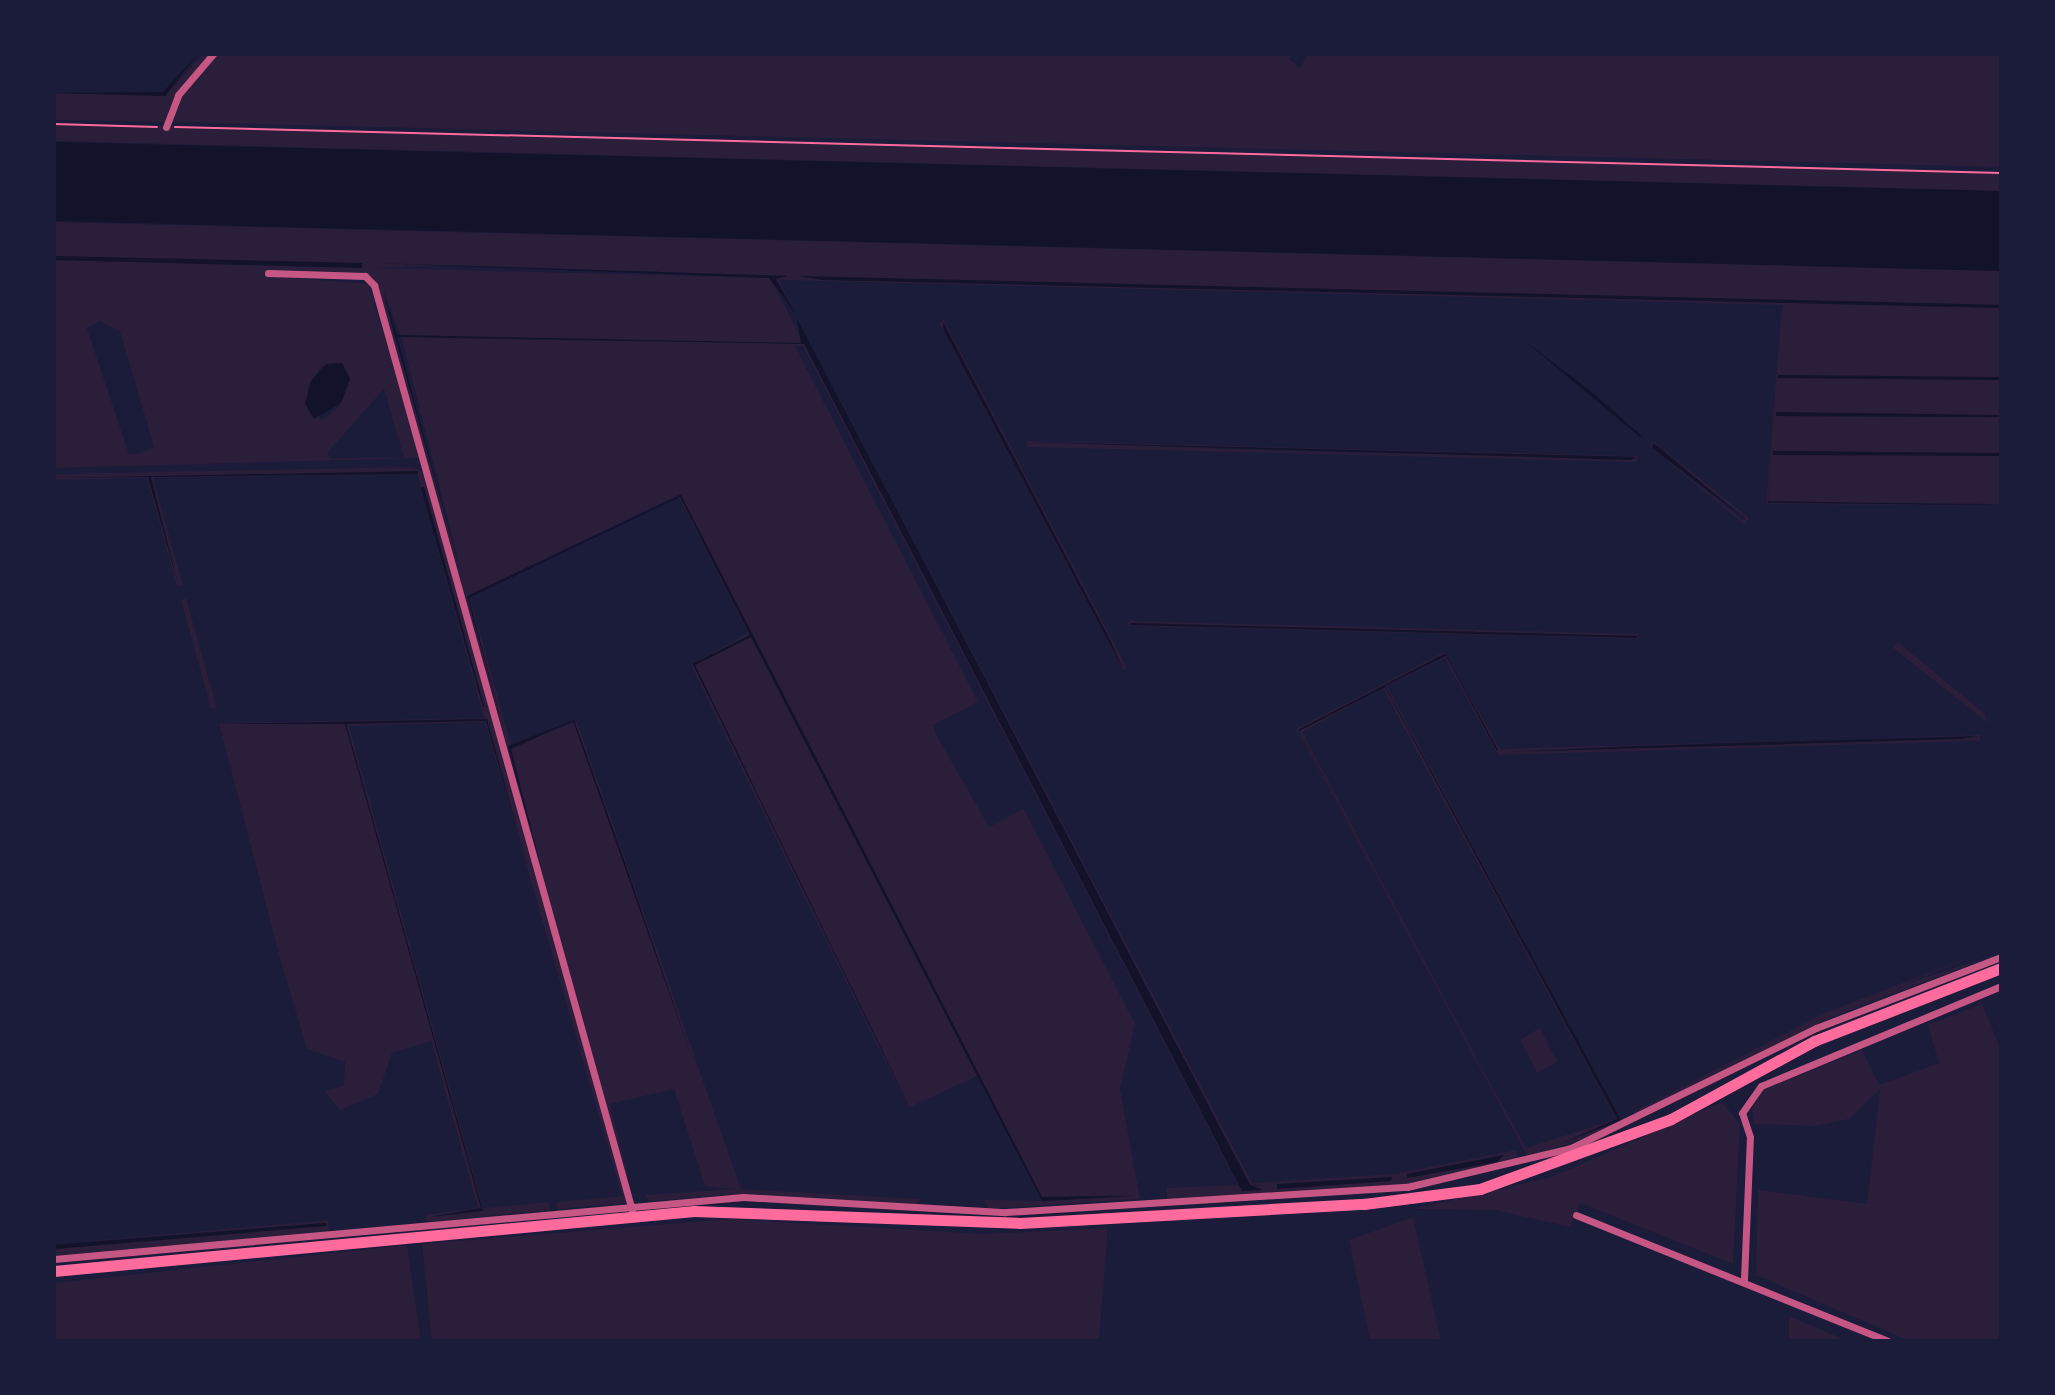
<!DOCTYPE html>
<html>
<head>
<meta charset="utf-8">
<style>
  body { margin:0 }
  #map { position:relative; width:2055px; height:1395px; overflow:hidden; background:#1b1b3a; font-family:"Public Sans",sans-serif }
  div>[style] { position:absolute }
  .green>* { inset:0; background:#2a1e3b }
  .water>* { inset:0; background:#12122b }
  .path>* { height:2px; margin:-1px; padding:0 1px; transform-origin:1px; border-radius:1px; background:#ff6b9d }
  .minor>* { height:7px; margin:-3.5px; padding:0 3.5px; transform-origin:3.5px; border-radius:3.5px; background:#c65784 }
  .primary>* { height:11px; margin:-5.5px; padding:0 5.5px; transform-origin:5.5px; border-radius:5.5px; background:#ff6b9d }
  span { translate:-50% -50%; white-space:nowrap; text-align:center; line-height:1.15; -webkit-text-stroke:7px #1b1b3a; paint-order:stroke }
  .frame { position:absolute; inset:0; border:56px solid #1b1b3a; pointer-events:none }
</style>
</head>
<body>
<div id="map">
  <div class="green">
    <div style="clip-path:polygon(203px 54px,211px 54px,179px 92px,165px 122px,54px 120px,54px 93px,165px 96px)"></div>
    <div style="clip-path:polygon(217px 54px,1295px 54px,1289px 58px,1299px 68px,1309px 54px,2001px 54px,2001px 167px,173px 122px,177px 101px)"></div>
    <div style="clip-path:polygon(54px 123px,2001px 172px,2001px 191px,54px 141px)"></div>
    <div style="clip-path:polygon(evenodd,54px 222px,2001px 271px,2001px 305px,798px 278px,2001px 308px,2001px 377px,1777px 377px,2001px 380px,2001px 415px,1776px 416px,2001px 417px,2001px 453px,1773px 454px,2001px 456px,2001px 504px,1767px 502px,2001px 506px,1766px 504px,1782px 305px,779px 280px,795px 313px,776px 279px,787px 276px,446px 265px,375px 268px,770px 278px,1234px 1170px,1242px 1190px,1263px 1184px,1250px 1185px,797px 319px,1252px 1183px,1394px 1174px,1516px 1150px,1518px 1158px,1527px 1155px,1296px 729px,1444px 652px,1500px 749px,1980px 735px,1980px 741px,1498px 755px,1445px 658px,1387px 686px,1619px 1118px,1629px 1121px,1531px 1157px,1405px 1184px,1167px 1200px,1167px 1188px,1238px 1185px,803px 346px,795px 346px,978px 702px,933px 725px,937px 736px,989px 827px,1024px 809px,1135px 1024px,1120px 1089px,1140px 1199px,988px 1209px,985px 1200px,1043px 1201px,1134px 1195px,1042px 1197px,680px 494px,467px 596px,680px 497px,750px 635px,693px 664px,759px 800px,695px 665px,751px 637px,977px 1076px,908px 1108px,691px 665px,748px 633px,679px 498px,470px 597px,511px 744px,577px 722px,741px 1189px,921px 1199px,916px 1205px,731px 1195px,649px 1201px,645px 1195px,736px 1189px,705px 1186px,674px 1089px,610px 1104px,632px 1196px,372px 278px,270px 276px,369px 284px,420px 458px,54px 468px,54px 260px,362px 267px,54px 256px,54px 222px,384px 292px,401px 336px,464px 582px,394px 334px,384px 292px,54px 222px,100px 321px,120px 331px,154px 447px,140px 453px,129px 454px,87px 328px,100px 321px,54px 222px,339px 362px,348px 385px,339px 407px,321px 420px,307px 390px,320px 368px,339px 362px,54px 222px,384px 389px,404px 458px,330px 458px,327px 453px,384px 389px,54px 222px,1383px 688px,1616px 1119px,1526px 1148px,1481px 1067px,1302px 732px,1383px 688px,54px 222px,1978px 737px,1765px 745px,1512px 751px,1845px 739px,1978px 737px,54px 222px,789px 861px,870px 1024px,911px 1110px,908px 1106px,789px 861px)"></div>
    <div style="clip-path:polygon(evenodd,944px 320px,1127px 668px,1123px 671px,939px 323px,944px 320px,943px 322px,1110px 640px,1123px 669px,944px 331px,943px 322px)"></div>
    <div style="clip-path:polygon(evenodd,1026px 441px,1638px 456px,1637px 462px,1027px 447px,1026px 441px,1029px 442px,1635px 457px,1635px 458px,1283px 451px,1029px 442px)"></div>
    <div style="clip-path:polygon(evenodd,1653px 441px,1749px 518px,1744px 524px,1650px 447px,1653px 441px,1652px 444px,1745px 518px,1744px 521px,1652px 448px,1652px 444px)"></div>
    <div style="clip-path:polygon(evenodd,413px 467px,424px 473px,628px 1203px,557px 1209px,556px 1202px,622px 1196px,485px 722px,349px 726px,483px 1208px,549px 1202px,550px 1210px,427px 1222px,425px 1215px,478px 1208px,431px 1041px,392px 1053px,378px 1094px,340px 1110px,325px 1092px,344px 1085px,345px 1062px,307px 1049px,281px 962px,219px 723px,484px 718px,417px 474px,153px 478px,183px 585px,177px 586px,147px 478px,54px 480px,54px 474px,413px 467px,422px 487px,424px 487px,483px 707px,421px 488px,422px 487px,413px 467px,345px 723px,346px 723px,479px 1201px,478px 1197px,345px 723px)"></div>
    <div style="clip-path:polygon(186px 598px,217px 708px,211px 709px,181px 600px)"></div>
    <div style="clip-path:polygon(evenodd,1129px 621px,1638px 634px,1639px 639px,1129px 626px,1129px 621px,1131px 623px,1636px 636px,1637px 637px,1600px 637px,1131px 623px)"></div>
    <div style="clip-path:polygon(1898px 642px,1985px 714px,1988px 723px,1893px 648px)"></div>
    <div style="clip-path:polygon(2001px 945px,1905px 984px,2001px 953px,1832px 1017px,1635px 1115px,1633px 1112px,1825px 1013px)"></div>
    <div style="clip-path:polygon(1982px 1004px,2001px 1050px,2001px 1341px,1910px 1341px,1756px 1275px,1758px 1190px,1867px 1204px,1880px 1089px,1849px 1119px,1815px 1126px,1754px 1124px,1752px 1108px,1763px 1090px,1862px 1050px,1879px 1085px,1939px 1063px,1928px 1025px)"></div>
    <div style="clip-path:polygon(1540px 1028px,1557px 1062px,1537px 1073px,1520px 1040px)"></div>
    <div style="clip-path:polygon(1722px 1102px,1740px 1124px,1733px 1264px,1580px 1203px,1570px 1227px,1495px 1210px,1413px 1209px,1552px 1177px)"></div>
    <div style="clip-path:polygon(1413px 1217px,1441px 1341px,1370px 1341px,1349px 1240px)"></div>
    <div style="clip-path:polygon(730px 1219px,984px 1234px,1108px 1228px,1099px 1341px,432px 1341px,422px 1244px)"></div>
    <div style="clip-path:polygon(328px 1220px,329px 1232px,54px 1256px,54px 1249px,326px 1223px,54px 1244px)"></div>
    <div style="clip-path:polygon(407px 1245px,421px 1341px,54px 1341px,54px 1283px)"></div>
    <div style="clip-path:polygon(1789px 1316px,1848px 1341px,1789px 1341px)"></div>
  </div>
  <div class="water">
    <div style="clip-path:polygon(198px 54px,165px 96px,54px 93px,163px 92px)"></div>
    <div style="clip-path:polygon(54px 142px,2001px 191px,2001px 271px,54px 221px)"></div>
    <div style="clip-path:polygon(54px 256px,362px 263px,362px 268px,54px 260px)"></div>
    <div style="clip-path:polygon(375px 263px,788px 276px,776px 279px,795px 313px,769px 278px)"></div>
    <div style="clip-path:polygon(798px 276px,2001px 305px,2001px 308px,824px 280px)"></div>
    <div style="clip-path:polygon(383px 292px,397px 335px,801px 343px,797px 319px,1250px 1185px,1263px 1190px,1242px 1191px,804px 344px,397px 337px,463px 582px)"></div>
    <div style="clip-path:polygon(943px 322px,1110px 640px,1123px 669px,944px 331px)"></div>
    <div style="clip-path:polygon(1526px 342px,1588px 389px,1642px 436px,1640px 437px)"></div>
    <div style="clip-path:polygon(1778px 351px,1768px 501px,2001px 505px,1768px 503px)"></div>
    <div style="clip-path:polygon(342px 363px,350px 379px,341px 403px,314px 419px,305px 404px,311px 381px,326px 364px)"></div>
    <div style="clip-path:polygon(1778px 375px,2001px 377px,2001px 380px,1777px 378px)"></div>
    <div style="clip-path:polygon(1776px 412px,2001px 415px,2001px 417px,1776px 416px)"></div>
    <div style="clip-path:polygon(1028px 442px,1389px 451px,1635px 457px,1631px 460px)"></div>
    <div style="clip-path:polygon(1654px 443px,1709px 489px,1746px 519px,1652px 448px)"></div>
    <div style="clip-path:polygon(1773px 451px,2001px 453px,2001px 456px,1773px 455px)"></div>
    <div style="clip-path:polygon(418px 471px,418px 474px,151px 477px,178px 584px,148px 477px,54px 478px)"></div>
    <div style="clip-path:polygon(424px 487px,484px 706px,483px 707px,421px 488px)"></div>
    <div style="clip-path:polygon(681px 495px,1042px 1197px,1134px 1196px,1042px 1201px,751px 637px,695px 665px,911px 1110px,693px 664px,750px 635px,680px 497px,469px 598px,504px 732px,467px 596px)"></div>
    <div style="clip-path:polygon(1130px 623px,1637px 636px,1637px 638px,1130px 625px)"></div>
    <div style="clip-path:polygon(1444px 654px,1446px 655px,1498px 750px,1497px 751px,1446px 656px,1385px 686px,1621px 1120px,1555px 1146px,1617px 1119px,1385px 687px,1299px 731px,1523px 1148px,1298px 730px)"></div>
    <div style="clip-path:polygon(487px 719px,530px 876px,486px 721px,346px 724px,483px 1211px,430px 1217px,481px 1208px,345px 724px,220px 724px)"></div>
    <div style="clip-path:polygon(574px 720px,621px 851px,695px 1066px,573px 721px,511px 749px,544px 879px,508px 746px)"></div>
    <div style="clip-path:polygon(1978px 736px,1960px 739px,1511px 752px,1636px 746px)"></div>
    <div style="clip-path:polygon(1504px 1155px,1497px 1162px,1407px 1178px,1407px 1174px)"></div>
    <div style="clip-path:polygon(1392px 1177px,1391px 1181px,1277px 1189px,1277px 1184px)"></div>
    <div style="clip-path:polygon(326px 1223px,326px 1226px,54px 1249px,54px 1245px)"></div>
  </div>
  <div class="path">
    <div style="left:54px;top:124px;width:103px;rotate:1.7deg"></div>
    <div style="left:175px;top:127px;width:1827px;rotate:1.44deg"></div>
  </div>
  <div class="minor">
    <div style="left:166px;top:127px;width:34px;rotate:-69deg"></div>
    <div style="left:178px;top:95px;width:54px;rotate:-49.5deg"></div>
    <div style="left:268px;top:273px;width:97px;rotate:1.8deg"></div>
    <div style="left:365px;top:276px;width:13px;rotate:45deg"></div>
    <div style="left:374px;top:285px;width:960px;rotate:74.42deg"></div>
    <div style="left:1576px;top:1215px;width:336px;rotate:22deg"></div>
    <div style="left:54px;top:1259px;width:692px;rotate:-5.14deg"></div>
    <div style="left:743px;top:1197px;width:263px;rotate:3.3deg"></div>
    <div style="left:1006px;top:1212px;width:402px;rotate:-3.6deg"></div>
    <div style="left:1407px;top:1187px;width:169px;rotate:-13.4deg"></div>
    <div style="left:1571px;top:1148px;width:273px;rotate:-26.1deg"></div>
    <div style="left:1816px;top:1028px;width:198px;rotate:-21deg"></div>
    <div style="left:1744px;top:1279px;width:142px;rotate:-87.6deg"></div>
    <div style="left:1750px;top:1137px;width:25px;rotate:-108deg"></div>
    <div style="left:1742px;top:1113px;width:33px;rotate:-55deg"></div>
    <div style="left:1761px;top:1086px;width:260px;rotate:-22.6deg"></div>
  </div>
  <div class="primary">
    <div style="left:54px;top:1271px;width:643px;rotate:-5.36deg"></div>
    <div style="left:694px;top:1211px;width:326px;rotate:2.1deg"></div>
    <div style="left:1020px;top:1223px;width:345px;rotate:-3.2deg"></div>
    <div style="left:1364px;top:1204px;width:117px;rotate:-7.4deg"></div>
    <div style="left:1480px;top:1189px;width:203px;rotate:-20.1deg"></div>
    <div style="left:1671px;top:1119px;width:163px;rotate:-28.6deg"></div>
    <div style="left:1814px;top:1041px;width:201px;rotate:-21.3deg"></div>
  </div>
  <div class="frame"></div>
</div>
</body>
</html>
